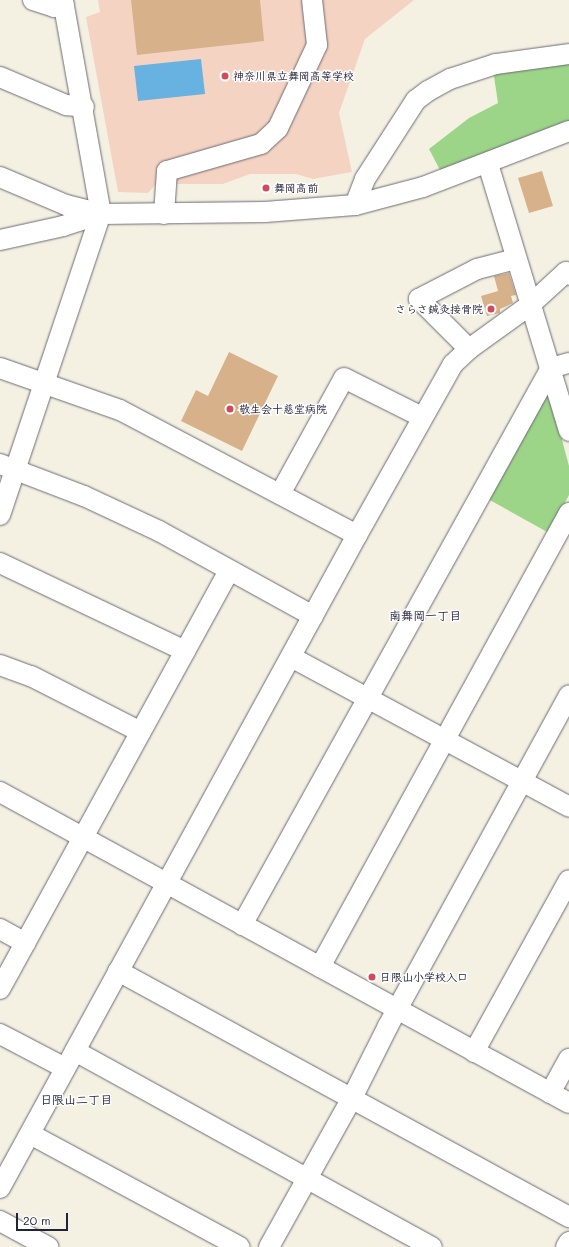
<!DOCTYPE html>
<html>
<head>
<meta charset="utf-8">
<style>
  body { margin:0 }
  #map { position:relative; width:569px; height:1247px; overflow:hidden; background:#f5f1e2; font-family:Mali,"Klee One",sans-serif }
  div>[style] { position:absolute }
  .built>* { inset:0; background:#f5d3c2 }
  .green>* { inset:0; background:#9dd588 }
  .water>* { inset:0; background:#67b2e0 }
  .building>* { inset:0; background:#d7b18a }
  .roads { filter:drop-shadow(0 0 1px #6c6a75) drop-shadow(0 0 1px #6c6a75) }
  .minor>* { height:20px; margin:-10px; padding:0 10px; transform-origin:10px; border-radius:10px; background:#fff }
  .dots>* { width:11px; height:11px; translate:-50% -50%; box-sizing:border-box; border:2px solid #fff; border-radius:50% }
  span { translate:-50% -50%; white-space:nowrap; text-align:center; line-height:1.15; -webkit-text-stroke:3px #fff; paint-order:stroke }
  .poi-label { font-size:11px; color:#22223b; font-weight:700 }
  .left { translate:0 -50%; text-align:left }
  .right { translate:-100% -50%; text-align:right }
  .neighbourhood-label { font-size:12px; color:#22223b; font-weight:700 }
  .scale { position:absolute; left:16px; top:1213px; width:52px; height:18px; box-sizing:border-box; border:2px solid #22223b; border-top:0; padding-left:5px; font-size:12px; line-height:14px; white-space:nowrap; color:#22223b; -webkit-text-stroke:3px #fff; paint-order:stroke }
</style>
</head>
<body>
<div id="map">
  <div class="built">
    <div style="clip-path:polygon(98px 0,414px 0,365px 39px,339px 113px,352px 172px,313px 179px,296px 174px,250px 174px,223px 184px,156px 184px,148px 193px,118px 192px,86px 17px,100px 12px)"></div>
  </div>
  <div class="green">
    <div style="clip-path:polygon(569px 60px,569px 121px,440px 170px,429px 149px,469px 118px,498px 103px,493px 70px)"></div>
    <div style="clip-path:polygon(549px 391px,569px 466px,569px 495px,549px 533px,488px 499px)"></div>
  </div>
  <div class="water">
    <div style="clip-path:polygon(201px 59px,205px 94px,138px 101px,134px 66px)"></div>
  </div>
  <div class="building">
    <div style="clip-path:polygon(131px 0,260px 0,264px 41px,137px 55px)"></div>
    <div style="clip-path:polygon(542px 171px,553px 206px,529px 213px,518px 178px)"></div>
    <div style="clip-path:polygon(509px 273px,516px 295px,511px 296px,513px 303px,500px 309px,500px 313px,487px 316px,481px 296px,498px 291px,494px 276px)"></div>
    <div style="clip-path:polygon(229px 352px,278px 376px,242px 451px,181px 421px,196px 390px,208px 396px)"></div>
  </div>
  <div class="roads">
    <div class="minor">
      <div style="left:33px;top:0;width:22px;rotate:18deg"></div>
      <div style="left:54px;top:7px;width:10px;rotate:-11deg"></div>
      <div style="left:0;top:77px;width:72px;rotate:23deg"></div>
      <div style="left:66px;top:105px;width:18px;rotate:6deg"></div>
      <div style="left:488px;top:164px;width:279px;rotate:73.1deg"></div>
      <div style="left:0;top:177px;width:72px;rotate:23deg"></div>
      <div style="left:66px;top:205px;width:36px;rotate:14deg"></div>
      <div style="left:355px;top:205px;width:28px;rotate:-69deg"></div>
      <div style="left:365px;top:179px;width:94px;rotate:-57.2deg"></div>
      <div style="left:416px;top:100px;width:15px;rotate:-37deg"></div>
      <div style="left:428px;top:91px;width:25px;rotate:-29deg"></div>
      <div style="left:450px;top:79px;width:48px;rotate:-18.1deg"></div>
      <div style="left:496px;top:64px;width:74px;rotate:-7.8deg"></div>
      <div style="left:164px;top:214px;width:43px;rotate:-86deg"></div>
      <div style="left:167px;top:171px;width:98px;rotate:-16deg"></div>
      <div style="left:261px;top:144px;width:23px;rotate:-43deg"></div>
      <div style="left:278px;top:128px;width:92px;rotate:-64.8deg"></div>
      <div style="left:317px;top:45px;width:45px;rotate:-96.3deg"></div>
      <div style="left:0;top:240px;width:65px;rotate:-12.5deg"></div>
      <div style="left:63px;top:226px;width:40px;rotate:-18deg"></div>
      <div style="left:101px;top:214px;width:164px;rotate:-0.7deg"></div>
      <div style="left:265px;top:212px;width:90px;rotate:-4.4deg"></div>
      <div style="left:355px;top:205px;width:70px;rotate:-14.8deg"></div>
      <div style="left:423px;top:187px;width:156px;rotate:-21deg"></div>
      <div style="left:469px;top:349px;width:71px;rotate:-135deg"></div>
      <div style="left:419px;top:299px;width:65px;rotate:-27.3deg"></div>
      <div style="left:477px;top:269px;width:40px;rotate:-14.4deg"></div>
      <div style="left:0;top:368px;width:127px;rotate:19.3deg"></div>
      <div style="left:120px;top:410px;width:268px;rotate:27.8deg"></div>
      <div style="left:0;top:464px;width:90px;rotate:20.9deg"></div>
      <div style="left:84px;top:496px;width:83px;rotate:25deg"></div>
      <div style="left:159px;top:531px;width:176px;rotate:28.9deg"></div>
      <div style="left:280px;top:494px;width:132px;rotate:-61.1deg"></div>
      <div style="left:344px;top:378px;width:87px;rotate:26.6deg"></div>
      <div style="left:0;top:515px;width:317px;rotate:-71.5deg"></div>
      <div style="left:101px;top:214px;width:217px;rotate:-100.1deg"></div>
      <div style="left:0;top:563px;width:205px;rotate:25.4deg"></div>
      <div style="left:291px;top:657px;width:316px;rotate:28.3deg"></div>
      <div style="left:0;top:665px;width:33px;rotate:20deg"></div>
      <div style="left:31px;top:676px;width:123px;rotate:27deg"></div>
      <div style="left:0;top:792px;width:648px;rotate:28.66deg"></div>
      <div style="left:242px;top:925px;width:637px;rotate:-60.98deg"></div>
      <div style="left:551px;top:368px;width:19px;rotate:-16deg"></div>
      <div style="left:0;top:929px;width:29px;rotate:29deg"></div>
      <div style="left:320px;top:967px;width:518px;rotate:-61.26deg"></div>
      <div style="left:118px;top:971px;width:514px;rotate:28.61deg"></div>
      <div style="left:0;top:989px;width:477px;rotate:-61.3deg"></div>
      <div style="left:0;top:1034px;width:73px;rotate:27.6deg"></div>
      <div style="left:75px;top:1051px;width:407px;rotate:28.8deg"></div>
      <div style="left:474px;top:1052px;width:196px;rotate:-61.1deg"></div>
      <div style="left:550px;top:1093px;width:39px;rotate:-61deg"></div>
      <div style="left:30px;top:1134px;width:238px;rotate:28.3deg"></div>
      <div style="left:0;top:1188px;width:744px;rotate:-61.33deg"></div>
      <div style="left:357px;top:535px;width:196px;rotate:-60.7deg"></div>
      <div style="left:453px;top:364px;width:22px;rotate:-43deg"></div>
      <div style="left:469px;top:349px;width:75px;rotate:-35.8deg"></div>
      <div style="left:530px;top:305px;width:49px;rotate:-42.5deg"></div>
      <div style="left:566px;top:272px;width:4px;rotate:45deg"></div>
      <div style="left:0;top:1221px;width:55px;rotate:28.4deg"></div>
      <div style="left:269px;top:1247px;width:171px;rotate:-60.9deg"></div>
      <div style="left:352px;top:1098px;width:80px;rotate:-63.4deg"></div>
      <div style="left:388px;top:1026px;width:377px;rotate:-61.3deg"></div>
      <div style="left:566px;top:1247px;width:6px;rotate:-59deg"></div>
    </div>
  </div>
  <div class="dots">
    <div style="left:225px;top:76px;background:#d1495b"></div>
    <div style="left:266px;top:188px;background:#d1495b"></div>
    <div style="left:491px;top:309px;background:#d1495b"></div>
    <div style="left:230px;top:409px;background:#d1495b"></div>
    <div style="left:372px;top:977px;background:#d1495b"></div>
  </div>
  <div class="poi-label">
    <span class="left" style="left:233px;top:76px">神奈川県立舞岡高等学校</span>
    <span class="left" style="left:274px;top:188px">舞岡高前</span>
    <span class="right" style="left:483px;top:309px">さらさ鍼灸接骨院</span>
    <span class="left" style="left:239px;top:409px">敬生会十慈堂病院</span>
    <span class="left" style="left:380px;top:977px">日限山小学校入口</span>
  </div>
  <div class="neighbourhood-label">
    <span style="left:425px;top:616px">南舞岡一丁目</span>
    <span style="left:76px;top:1100px">日限山二丁目</span>
  </div>
  <div class="scale">20 m</div>
</div>
</body>
</html>
